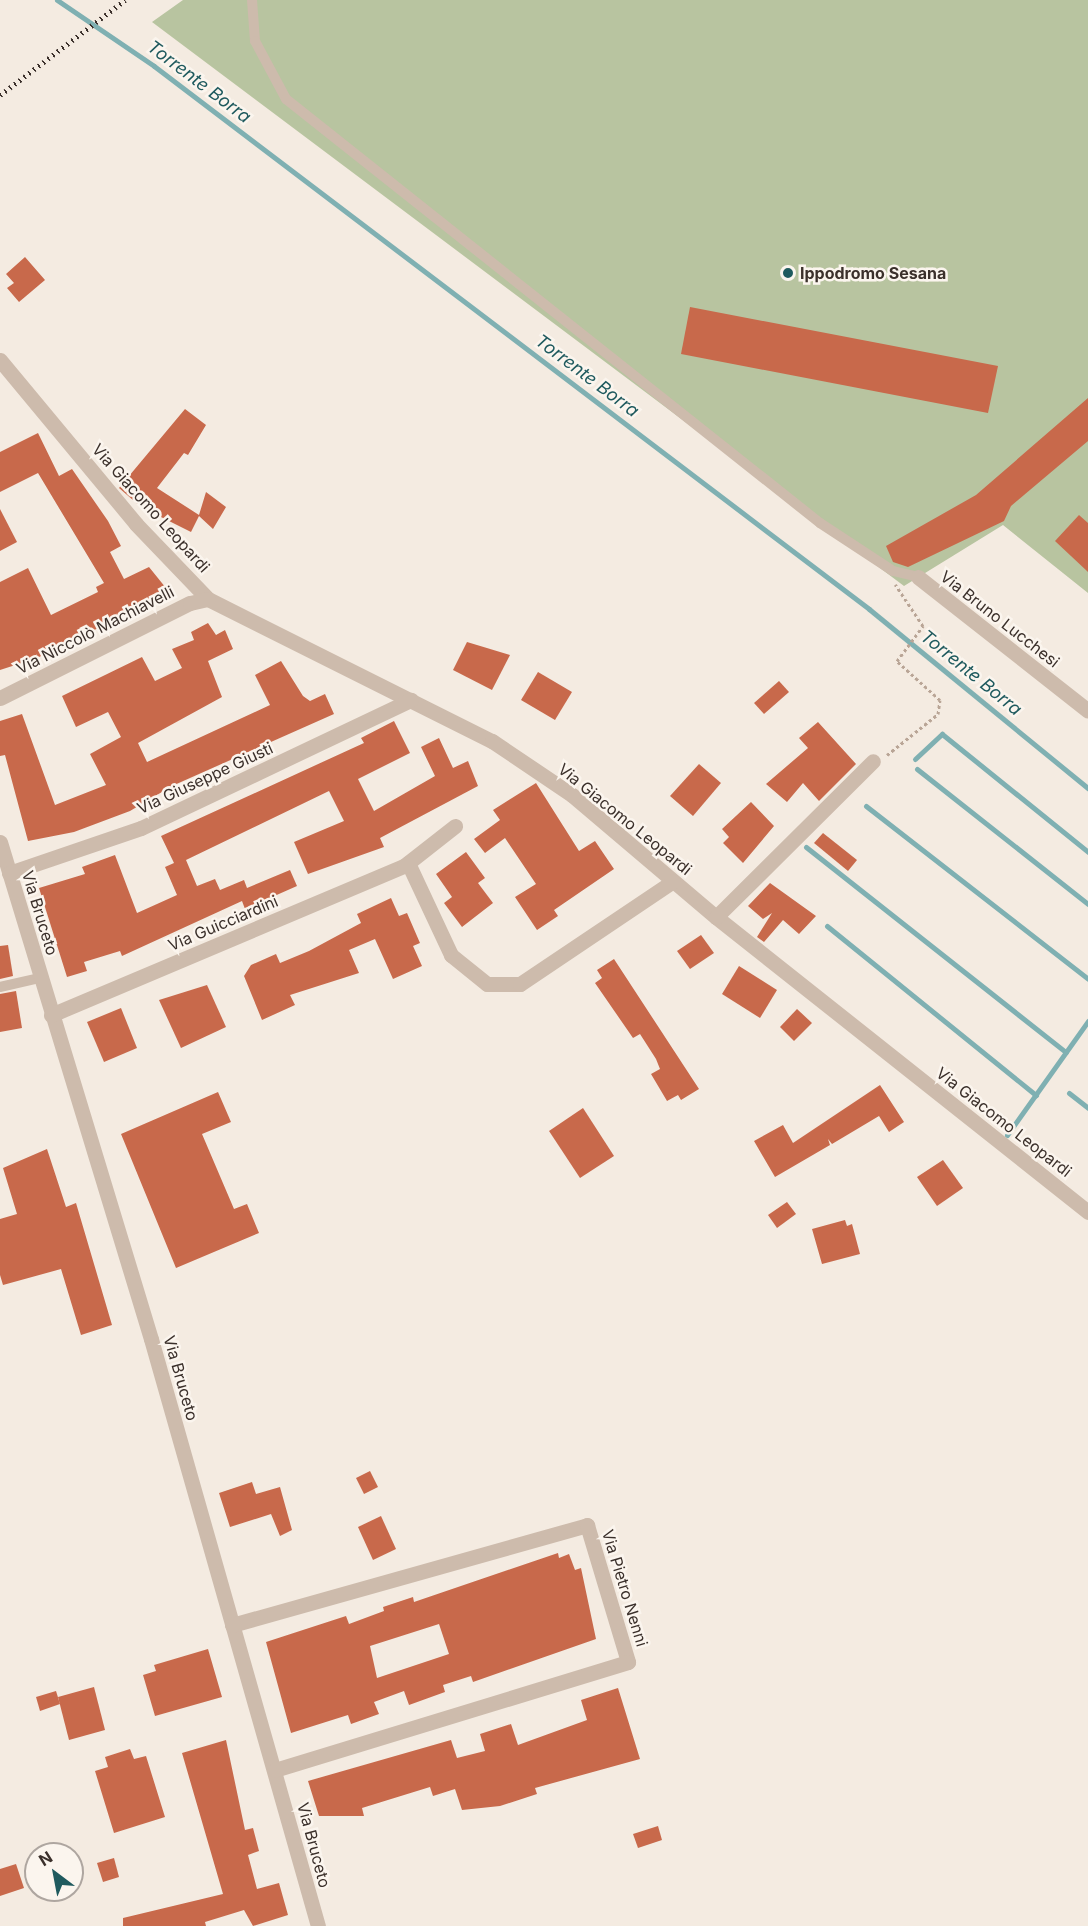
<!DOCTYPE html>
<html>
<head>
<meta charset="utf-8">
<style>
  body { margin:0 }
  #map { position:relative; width:1088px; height:1926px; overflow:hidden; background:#f4ebe1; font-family:Inter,sans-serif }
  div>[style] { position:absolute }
  .green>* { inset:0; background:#b8c4a0 }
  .stream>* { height:5px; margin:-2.5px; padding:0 2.5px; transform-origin:2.5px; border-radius:2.5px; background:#7fb0b2 }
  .building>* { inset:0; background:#c8694b }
  .path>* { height:3px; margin-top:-1.5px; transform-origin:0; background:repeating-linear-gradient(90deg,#b9a596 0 3px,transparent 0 6px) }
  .service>* { height:10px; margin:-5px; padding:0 5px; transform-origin:5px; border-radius:5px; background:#cdbbac }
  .minor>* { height:15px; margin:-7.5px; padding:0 7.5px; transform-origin:7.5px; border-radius:7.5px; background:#cdbbac }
  .rail>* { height:4.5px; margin-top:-2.25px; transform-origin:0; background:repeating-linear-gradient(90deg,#3b302b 0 1.5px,transparent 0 6px) }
  .dots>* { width:16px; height:16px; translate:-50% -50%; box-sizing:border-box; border:3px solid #fbf5ee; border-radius:50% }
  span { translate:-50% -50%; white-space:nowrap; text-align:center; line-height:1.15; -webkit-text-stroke:5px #fbf5ee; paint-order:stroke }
  .poi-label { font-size:16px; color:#3b302b; font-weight:700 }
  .left { translate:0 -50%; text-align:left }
  .street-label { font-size:16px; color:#3b302b }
  .water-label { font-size:18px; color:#1f5a5e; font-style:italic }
  .north { position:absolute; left:24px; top:1842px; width:60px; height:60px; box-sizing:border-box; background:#fbf5ee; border:2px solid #aea6a0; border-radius:50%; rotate:328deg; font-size:16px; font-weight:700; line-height:24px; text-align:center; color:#3b302b }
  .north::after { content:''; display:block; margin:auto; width:21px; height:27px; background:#1f5a5e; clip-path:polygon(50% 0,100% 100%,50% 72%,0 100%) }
</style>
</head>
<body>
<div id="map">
  <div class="green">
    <div style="clip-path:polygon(183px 0,1088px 0,1088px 593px,1003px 525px,904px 586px,152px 22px)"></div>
  </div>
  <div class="stream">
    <div style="left:57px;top:0;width:117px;rotate:34.2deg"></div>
    <div style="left:154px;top:66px;width:898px;rotate:37.21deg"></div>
    <div style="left:869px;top:609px;width:283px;rotate:39.3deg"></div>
    <div style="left:915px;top:759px;width:37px;rotate:-43deg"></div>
    <div style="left:942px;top:734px;width:188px;rotate:38.9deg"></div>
    <div style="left:917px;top:769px;width:218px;rotate:38.3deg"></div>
    <div style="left:866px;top:806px;width:281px;rotate:37.9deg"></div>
    <div style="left:806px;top:847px;width:331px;rotate:38.3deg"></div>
    <div style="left:827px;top:926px;width:269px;rotate:39deg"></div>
    <div style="left:1069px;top:1093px;width:24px;rotate:38deg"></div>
    <div style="left:1007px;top:1135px;width:140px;rotate:-54.6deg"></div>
  </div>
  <div class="building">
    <div style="clip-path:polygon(25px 257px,45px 280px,19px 302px,7px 288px,14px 283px,6px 274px)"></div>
    <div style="clip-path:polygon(690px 307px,998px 366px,988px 413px,681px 354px)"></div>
    <div style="clip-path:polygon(1088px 398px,1088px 441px,1011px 506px,1004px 521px,908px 567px,893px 562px,886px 546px,976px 495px)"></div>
    <div style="clip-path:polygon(185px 409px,206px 425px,188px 455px,184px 453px,157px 488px,199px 515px,206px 492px,226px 507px,213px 529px,199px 516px,191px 532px,141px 507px,119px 488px)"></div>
    <div style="clip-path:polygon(38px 433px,59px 476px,72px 469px,108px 521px,121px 546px,110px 552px,124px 579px,149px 567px,170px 593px,37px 658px,0 670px,0 582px,28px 568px,51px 615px,98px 592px,96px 587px,104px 583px,38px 473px,0 492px,0 452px)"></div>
    <div style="clip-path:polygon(0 509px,17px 542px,0 551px)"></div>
    <div style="clip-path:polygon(1079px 515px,1088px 523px,1088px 572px,1055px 541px)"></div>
    <div style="clip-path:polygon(208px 623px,216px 635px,225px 630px,233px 649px,208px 661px,222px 697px,138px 743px,147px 762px,270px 705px,255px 675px,281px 661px,303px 696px,310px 701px,325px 694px,334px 714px,172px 786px,130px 811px,74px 832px,28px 841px,5px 755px,0 756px,0 721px,22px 714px,55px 805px,106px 785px,90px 754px,121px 737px,108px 712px,76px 727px,62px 696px,142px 657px,155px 681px,182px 668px,172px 649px,194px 640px,191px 632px)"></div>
    <div style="clip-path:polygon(467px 642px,510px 655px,492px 690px,453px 670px)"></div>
    <div style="clip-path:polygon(538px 672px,572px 692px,555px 720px,521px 700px)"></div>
    <div style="clip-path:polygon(779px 681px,789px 692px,764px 714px,754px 703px)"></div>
    <div style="clip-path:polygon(394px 721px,410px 753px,358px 779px,374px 811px,435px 776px,421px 747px,439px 738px,453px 768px,468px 761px,478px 786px,380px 838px,384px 847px,308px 874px,294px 842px,344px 821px,329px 791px,186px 860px,197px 886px,215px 879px,220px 890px,244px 880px,247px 888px,290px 870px,297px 886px,245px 909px,242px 901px,122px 956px,120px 951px,84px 962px,87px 971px,67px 977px,39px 888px,85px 874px,82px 867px,115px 855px,137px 913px,177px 895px,165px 867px,174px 863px,161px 836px,364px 743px,361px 738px)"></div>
    <div style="clip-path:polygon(818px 722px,856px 764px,819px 801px,803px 783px,787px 802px,766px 784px,808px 748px,799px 738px)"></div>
    <div style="clip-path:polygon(699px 764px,721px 783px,693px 816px,670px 796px)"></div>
    <div style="clip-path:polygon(536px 783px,579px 851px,595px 841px,614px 869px,554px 910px,558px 916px,537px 930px,515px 897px,536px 884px,505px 838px,485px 853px,474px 839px,500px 820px,493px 810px)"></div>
    <div style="clip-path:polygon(751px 802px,774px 826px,743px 863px,723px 843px,729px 837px,722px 829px)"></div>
    <div style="clip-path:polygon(823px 833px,857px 860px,848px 871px,814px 843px)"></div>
    <div style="clip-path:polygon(466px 852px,485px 878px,478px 883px,493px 903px,462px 927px,444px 903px,452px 897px,436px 874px)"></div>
    <div style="clip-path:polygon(770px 883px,816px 916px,799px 934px,783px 920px,764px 942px,757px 937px,772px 913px,763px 919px,748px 906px)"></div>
    <div style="clip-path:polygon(391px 898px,399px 916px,407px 913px,420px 943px,413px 946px,422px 966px,393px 979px,375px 939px,349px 950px,359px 973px,290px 995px,295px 1005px,262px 1020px,244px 976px,251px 965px,276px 954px,280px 963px,309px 951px,361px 923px,357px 914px)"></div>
    <div style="clip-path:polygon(701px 935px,714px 953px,690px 969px,677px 951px)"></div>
    <div style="clip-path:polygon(8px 945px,13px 976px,0 979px,0 946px)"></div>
    <div style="clip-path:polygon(614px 959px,699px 1089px,681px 1100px,678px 1095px,667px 1101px,651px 1074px,660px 1069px,656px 1059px,640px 1034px,633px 1038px,595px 983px,602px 978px,597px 970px)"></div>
    <div style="clip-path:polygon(739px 966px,777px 990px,760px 1018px,722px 994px)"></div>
    <div style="clip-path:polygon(207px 985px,226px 1027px,181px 1048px,159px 1000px)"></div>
    <div style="clip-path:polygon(16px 991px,22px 1028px,0 1032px,0 994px)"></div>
    <div style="clip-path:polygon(121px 1008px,137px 1048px,104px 1062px,87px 1022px)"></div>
    <div style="clip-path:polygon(797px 1009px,812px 1023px,794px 1041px,780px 1027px)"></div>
    <div style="clip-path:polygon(880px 1085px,904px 1122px,889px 1132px,879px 1116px,832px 1144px,828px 1139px,830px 1145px,775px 1177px,754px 1141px,783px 1125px,793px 1143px)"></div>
    <div style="clip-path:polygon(218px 1092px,231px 1122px,202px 1134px,234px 1209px,247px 1204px,259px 1233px,176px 1268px,121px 1134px)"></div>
    <div style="clip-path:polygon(583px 1108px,614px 1156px,580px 1178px,549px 1131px)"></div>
    <div style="clip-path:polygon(47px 1149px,66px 1207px,76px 1203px,112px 1325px,81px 1335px,61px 1269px,3px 1285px,0 1275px,0 1219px,17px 1214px,3px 1168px)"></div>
    <div style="clip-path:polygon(943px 1160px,963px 1188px,937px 1206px,917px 1177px)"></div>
    <div style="clip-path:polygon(787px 1202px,796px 1214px,777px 1228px,768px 1215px)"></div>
    <div style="clip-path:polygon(845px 1220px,847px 1226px,852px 1224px,860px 1254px,822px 1264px,812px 1229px)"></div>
    <div style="clip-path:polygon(370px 1471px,378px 1487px,364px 1494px,356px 1478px)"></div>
    <div style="clip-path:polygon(252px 1482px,256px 1494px,280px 1487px,292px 1530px,280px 1536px,271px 1514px,230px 1527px,219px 1493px)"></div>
    <div style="clip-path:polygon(381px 1516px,396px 1549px,373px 1560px,358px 1527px)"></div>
    <div style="clip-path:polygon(evenodd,558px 1553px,559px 1558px,569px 1554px,575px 1570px,581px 1568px,596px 1639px,473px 1682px,471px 1676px,443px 1685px,445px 1692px,409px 1705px,404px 1691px,374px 1702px,379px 1714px,351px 1724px,348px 1715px,291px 1733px,266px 1642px,346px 1616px,349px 1624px,384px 1611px,383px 1607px,413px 1597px,414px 1602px,558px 1553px,439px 1624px,449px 1654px,377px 1678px,370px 1646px,439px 1624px)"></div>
    <div style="clip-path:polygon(208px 1649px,222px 1697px,155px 1716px,143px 1675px,156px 1671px,154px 1665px)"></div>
    <div style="clip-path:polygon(94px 1687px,105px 1730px,69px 1740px,58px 1697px)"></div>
    <div style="clip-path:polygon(618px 1688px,640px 1759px,535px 1788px,537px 1794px,500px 1806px,462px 1810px,455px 1789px,433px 1796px,430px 1787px,362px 1808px,364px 1816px,319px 1816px,308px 1781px,451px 1740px,457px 1758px,485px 1751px,480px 1734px,511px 1724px,518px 1745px,587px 1720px,581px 1700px)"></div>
    <div style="clip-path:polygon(56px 1691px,60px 1704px,40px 1711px,36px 1697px)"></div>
    <div style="clip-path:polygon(226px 1740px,245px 1830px,253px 1828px,259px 1851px,248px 1855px,257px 1889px,279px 1883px,288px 1915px,253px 1926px,244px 1910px,205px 1922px,206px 1926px,123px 1926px,123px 1918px,223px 1894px,182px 1753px)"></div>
    <div style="clip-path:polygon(130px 1749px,134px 1759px,146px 1756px,165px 1817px,114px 1833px,95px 1771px,108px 1767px,105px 1757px)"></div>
    <div style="clip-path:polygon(658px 1826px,662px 1840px,638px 1848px,633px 1834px)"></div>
    <div style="clip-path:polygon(114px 1858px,119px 1877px,103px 1882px,97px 1863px)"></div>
    <div style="clip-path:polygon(16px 1864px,24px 1888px,0 1896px,0 1869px)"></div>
  </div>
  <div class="path">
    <div style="left:887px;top:755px;width:65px;rotate:-38.8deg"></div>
    <div style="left:938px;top:714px;width:14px;rotate:-82deg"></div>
    <div style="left:940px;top:700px;width:58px;rotate:-137.8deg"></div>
    <div style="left:897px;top:661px;width:44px;rotate:-53.4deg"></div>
    <div style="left:923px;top:626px;width:50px;rotate:-123.7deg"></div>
  </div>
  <div class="service">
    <div style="left:252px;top:0;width:41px;rotate:85.8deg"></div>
    <div style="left:255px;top:41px;width:66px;rotate:61.9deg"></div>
    <div style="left:286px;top:99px;width:682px;rotate:38.45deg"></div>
    <div style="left:820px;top:523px;width:87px;rotate:33.3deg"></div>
    <div style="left:893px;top:571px;width:26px;rotate:13deg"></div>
    <div style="left:0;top:987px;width:41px;rotate:-12.7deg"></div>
  </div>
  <div class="minor">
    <div style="left:0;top:360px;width:213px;rotate:50.3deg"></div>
    <div style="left:136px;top:524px;width:104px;rotate:46.2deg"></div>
    <div style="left:208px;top:599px;width:318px;rotate:26.6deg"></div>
    <div style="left:492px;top:741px;width:97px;rotate:34deg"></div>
    <div style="left:572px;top:795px;width:189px;rotate:40.3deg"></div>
    <div style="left:716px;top:917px;width:475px;rotate:38.4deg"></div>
    <div style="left:918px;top:577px;width:216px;rotate:38.2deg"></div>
    <div style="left:0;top:698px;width:212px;rotate:-26.6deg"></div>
    <div style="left:190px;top:603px;width:18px;rotate:-13deg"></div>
    <div style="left:0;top:842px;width:519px;rotate:73.1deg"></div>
    <div style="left:151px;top:1339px;width:610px;rotate:74.12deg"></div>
    <div style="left:408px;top:863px;width:102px;rotate:64.9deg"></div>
    <div style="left:451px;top:955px;width:46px;rotate:38.9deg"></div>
    <div style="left:487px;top:984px;width:33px"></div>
    <div style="left:520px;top:984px;width:184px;rotate:-33.9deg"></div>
    <div style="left:9px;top:873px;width:139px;rotate:-18.8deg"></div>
    <div style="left:141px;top:828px;width:299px;rotate:-25.4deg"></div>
    <div style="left:716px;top:917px;width:221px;rotate:-44.8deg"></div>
    <div style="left:51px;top:1015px;width:383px;rotate:-22.9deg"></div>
    <div style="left:404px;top:866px;width:65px;rotate:-38.1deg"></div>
    <div style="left:232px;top:1625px;width:369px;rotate:-15.7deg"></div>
    <div style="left:587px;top:1525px;width:143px;rotate:73.3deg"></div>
    <div style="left:628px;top:1662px;width:369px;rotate:163deg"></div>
  </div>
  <div class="rail">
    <div style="left:0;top:95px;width:157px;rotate:-37.2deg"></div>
  </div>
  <div class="dots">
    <div style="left:788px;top:273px;background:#1f5a5e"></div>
  </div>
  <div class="poi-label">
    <span class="left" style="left:800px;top:273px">Ippodromo Sesana</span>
  </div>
  <div class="street-label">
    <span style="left:151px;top:508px;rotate:48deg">Via Giacomo Leopardi</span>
    <span style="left:1000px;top:619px;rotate:38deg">Via Bruno Lucchesi</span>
    <span style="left:95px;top:630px;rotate:-27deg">Via Niccolò Machiavelli</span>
    <span style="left:205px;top:778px;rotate:-25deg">Via Giuseppe Giusti</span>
    <span style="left:625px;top:819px;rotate:39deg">Via Giacomo Leopardi</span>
    <span style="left:40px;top:913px;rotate:73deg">Via Bruceto</span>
    <span style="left:223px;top:923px;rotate:-23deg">Via Guicciardini</span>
    <span style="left:1004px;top:1122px;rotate:38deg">Via Giacomo Leopardi</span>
    <span style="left:181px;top:1378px;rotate:74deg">Via Bruceto</span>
    <span style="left:625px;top:1588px;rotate:73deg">Via Pietro Nenni</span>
    <span style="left:314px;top:1845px;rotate:75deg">Via Bruceto</span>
  </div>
  <div class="water-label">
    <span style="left:199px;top:82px;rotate:37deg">Torrente Borra</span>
    <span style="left:587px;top:376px;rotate:37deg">Torrente Borra</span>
    <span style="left:971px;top:673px;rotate:39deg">Torrente Borra</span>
  </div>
  <div class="north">N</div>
</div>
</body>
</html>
